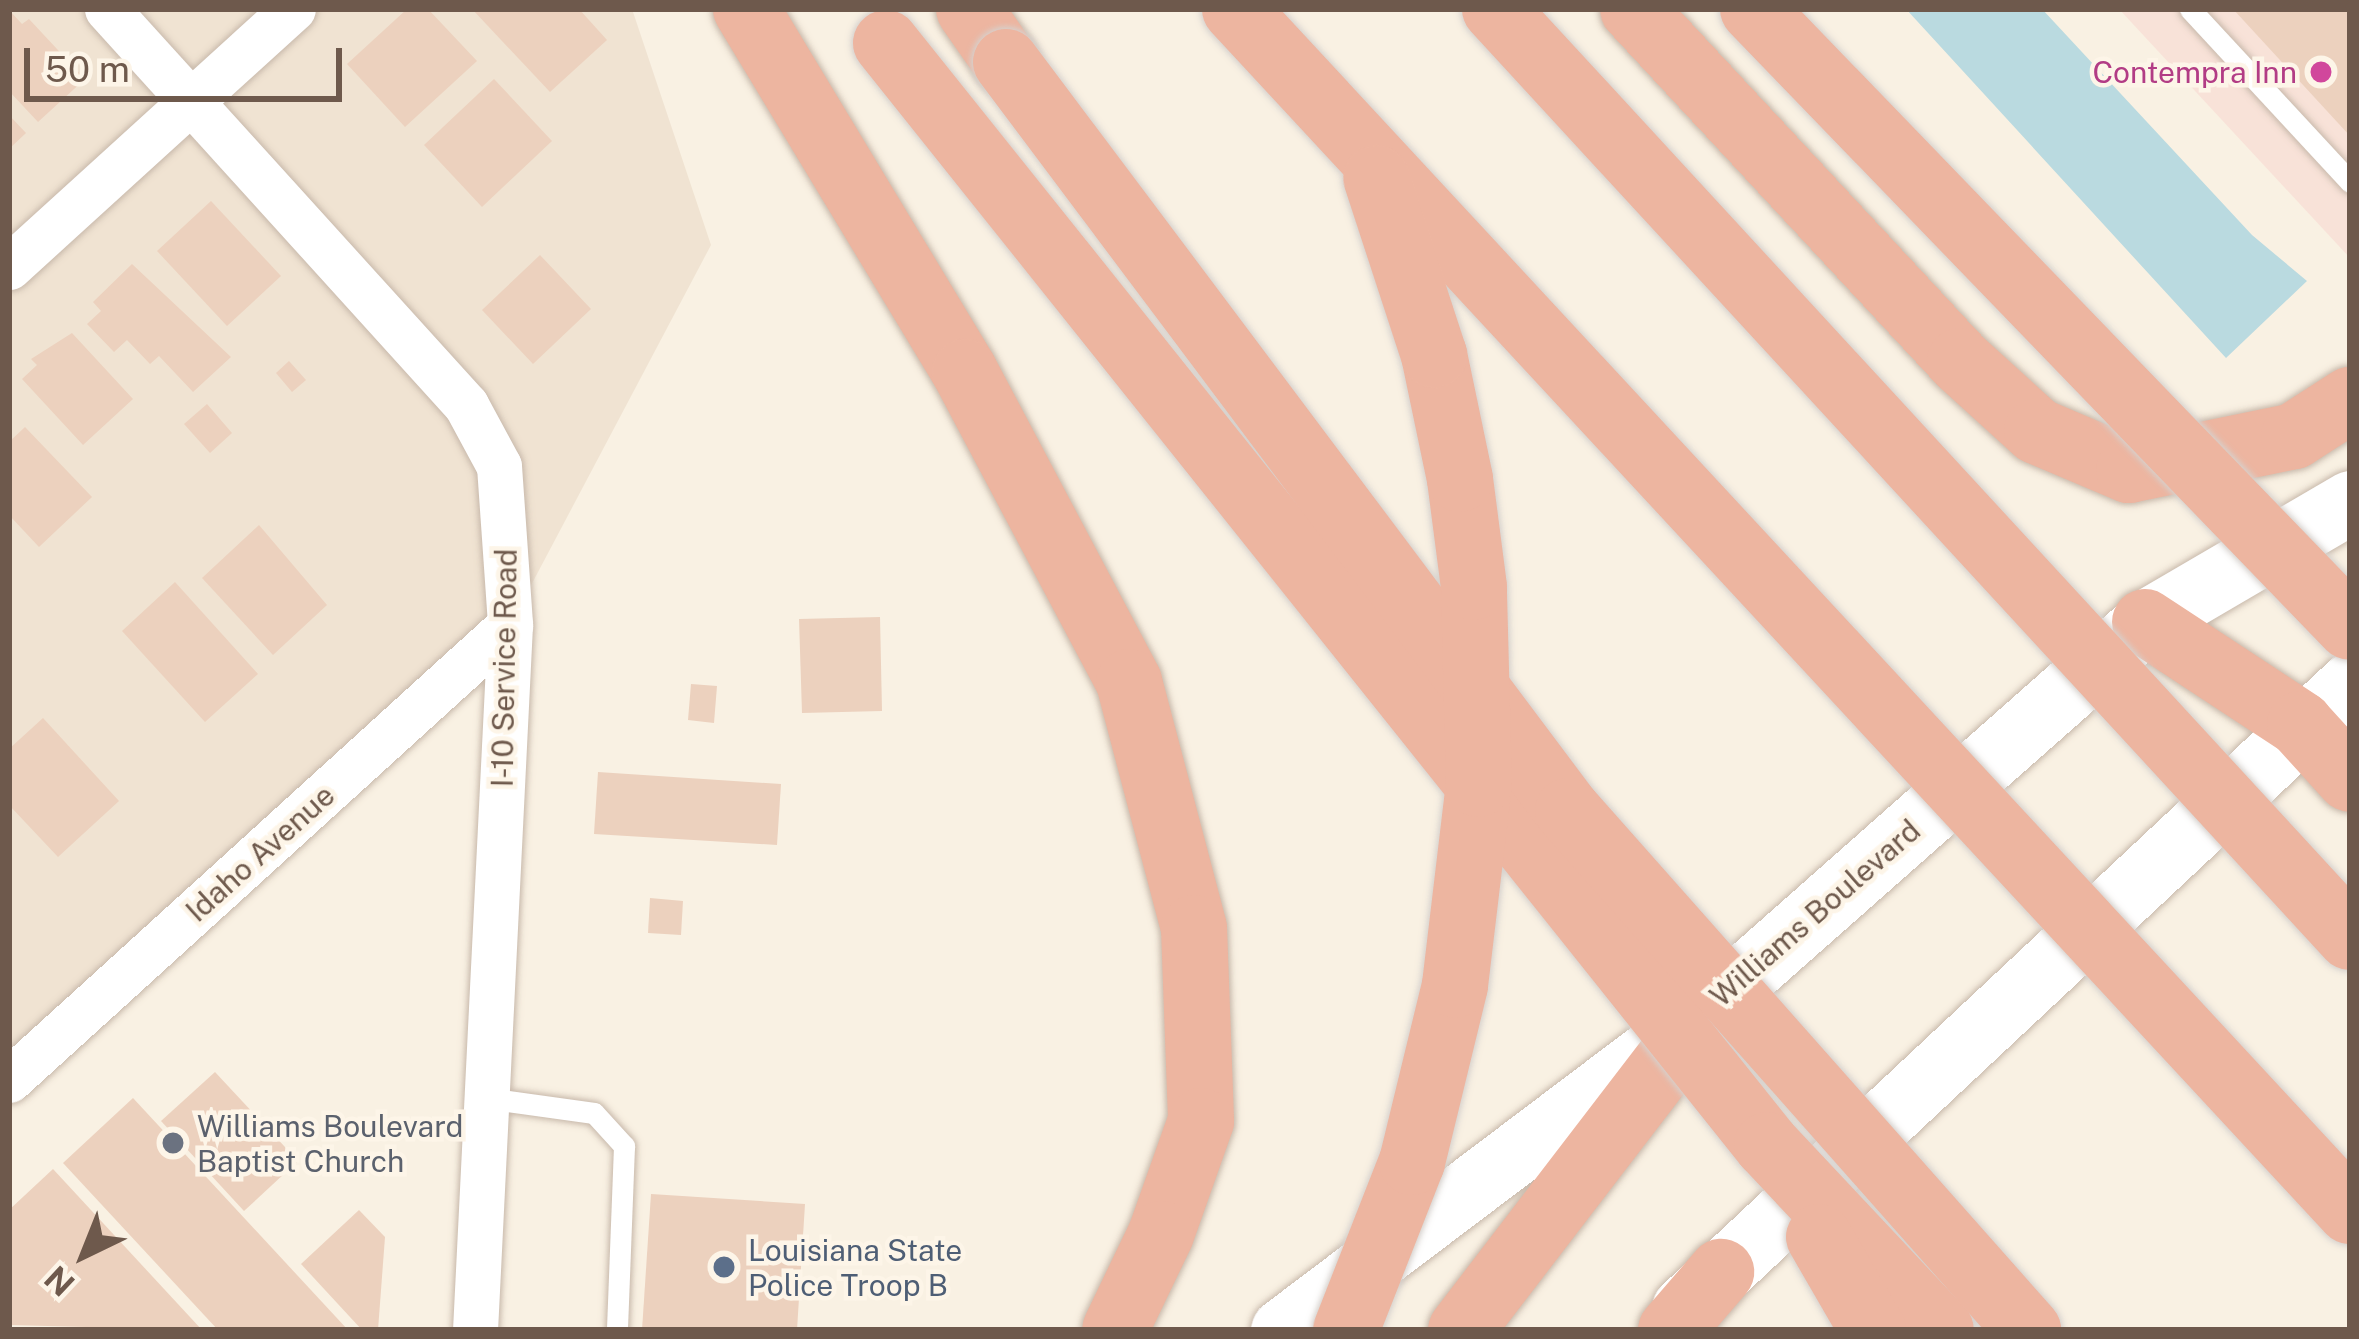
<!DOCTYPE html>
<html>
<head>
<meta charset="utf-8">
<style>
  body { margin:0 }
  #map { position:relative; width:2359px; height:1339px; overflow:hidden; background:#f9f1e3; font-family:"Public Sans",sans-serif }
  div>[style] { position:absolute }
  .residential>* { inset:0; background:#f0e3d2 }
  .commercial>* { inset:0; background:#f8e2d8 }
  .water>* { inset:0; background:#badae0 }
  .building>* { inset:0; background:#ecd1be }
  .roads { filter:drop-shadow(0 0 3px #c8b9ab) drop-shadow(0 0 3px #c8b9ab) }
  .lane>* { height:21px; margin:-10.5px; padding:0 10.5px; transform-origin:10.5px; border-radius:10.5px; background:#fff }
  .street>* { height:45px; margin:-22.5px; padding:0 22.5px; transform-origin:22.5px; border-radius:22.5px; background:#fff }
  .secondary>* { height:63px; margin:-31.5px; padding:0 31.5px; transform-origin:31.5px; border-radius:31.5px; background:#fff }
  .highway>* { height:66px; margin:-33px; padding:0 33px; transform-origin:33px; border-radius:33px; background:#edb5a0 }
  .bridges { filter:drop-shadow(0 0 3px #d6d1cd) drop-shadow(0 0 3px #d6d1cd) }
  .highway-bridge>* { height:66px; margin:-33px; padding:0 33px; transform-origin:33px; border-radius:33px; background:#edb5a0 }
  .dots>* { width:33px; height:33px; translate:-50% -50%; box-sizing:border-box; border:6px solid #fdf5e8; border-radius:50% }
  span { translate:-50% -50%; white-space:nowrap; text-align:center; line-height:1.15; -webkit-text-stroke:9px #fdf5e8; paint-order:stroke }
  .hotel-label { font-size:30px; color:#b23c85 }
  .right { translate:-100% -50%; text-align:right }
  .street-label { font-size:30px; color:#6e594c }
  .worship-label { font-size:30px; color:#5b616d }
  .left { translate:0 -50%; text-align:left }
  .service-label { font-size:30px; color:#4e5e75 }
  .frame { position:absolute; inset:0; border:12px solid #6e594c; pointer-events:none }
  .north { position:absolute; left:24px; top:1195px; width:120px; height:120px; -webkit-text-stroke:9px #fdf5e8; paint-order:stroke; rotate:223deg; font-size:33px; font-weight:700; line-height:48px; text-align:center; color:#6e594c }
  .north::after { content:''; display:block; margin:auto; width:42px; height:54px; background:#6e594c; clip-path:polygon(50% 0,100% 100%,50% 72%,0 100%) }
  .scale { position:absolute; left:24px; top:48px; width:318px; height:54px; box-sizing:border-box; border:6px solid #6e594c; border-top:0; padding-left:15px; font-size:36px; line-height:42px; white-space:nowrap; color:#6e594c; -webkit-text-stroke:9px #fdf5e8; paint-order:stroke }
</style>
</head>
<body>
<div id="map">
  <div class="residential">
    <div style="clip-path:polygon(9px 9px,632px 9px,711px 245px,510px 625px,9px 1106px)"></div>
  </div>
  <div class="commercial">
    <div style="clip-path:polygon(2119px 9px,2350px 9px,2350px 258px)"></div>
  </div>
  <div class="water">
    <div style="clip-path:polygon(1906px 9px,2042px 9px,2252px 235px,2307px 281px,2226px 358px)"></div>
  </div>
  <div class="building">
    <div style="clip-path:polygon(407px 9px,428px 9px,477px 61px,405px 127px,347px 64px)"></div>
    <div style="clip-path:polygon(472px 9px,579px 9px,607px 40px,550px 92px)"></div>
    <div style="clip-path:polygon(2233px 9px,2350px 9px,2350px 136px)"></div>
    <div style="clip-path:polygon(9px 10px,22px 24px,29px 19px,85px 79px,38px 122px,9px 91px)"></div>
    <div style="clip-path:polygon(494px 79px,552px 141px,482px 207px,424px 145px)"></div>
    <div style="clip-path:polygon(9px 115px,26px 133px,9px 149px)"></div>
    <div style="clip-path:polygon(211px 201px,281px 276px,227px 326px,157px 251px)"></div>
    <div style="clip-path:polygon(540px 255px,591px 309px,533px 364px,482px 310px)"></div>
    <div style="clip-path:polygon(132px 264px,231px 357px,193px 392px,159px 356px,150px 364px,127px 340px,114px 352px,87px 324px,101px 311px,93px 302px)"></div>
    <div style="clip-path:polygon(72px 333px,133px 399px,83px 445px,22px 379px,37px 365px,31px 359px)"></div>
    <div style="clip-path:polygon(289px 361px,306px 380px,292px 392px,276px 373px)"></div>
    <div style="clip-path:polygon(207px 404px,232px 433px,210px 453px,184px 424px)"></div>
    <div style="clip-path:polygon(25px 427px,92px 497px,39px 547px,9px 515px,9px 442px)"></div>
    <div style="clip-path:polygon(259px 525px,327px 605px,273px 655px,202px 578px)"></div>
    <div style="clip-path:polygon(175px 582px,258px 674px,205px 722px,122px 631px)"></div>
    <div style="clip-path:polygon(880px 617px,882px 711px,802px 713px,799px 619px)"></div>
    <div style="clip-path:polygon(691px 684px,717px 686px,714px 723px,688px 720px)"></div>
    <div style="clip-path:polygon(43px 718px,119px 801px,58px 857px,9px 805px,9px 749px)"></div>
    <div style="clip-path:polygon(598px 772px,781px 784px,777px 845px,594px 834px)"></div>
    <div style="clip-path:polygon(650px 898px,683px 901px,681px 935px,648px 933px)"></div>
    <div style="clip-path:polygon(215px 1072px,298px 1161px,244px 1211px,161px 1121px)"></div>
    <div style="clip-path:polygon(133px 1098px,348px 1330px,218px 1330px,63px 1163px)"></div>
    <div style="clip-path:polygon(53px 1169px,202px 1330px,9px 1325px,9px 1210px)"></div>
    <div style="clip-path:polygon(651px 1194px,805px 1204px,797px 1330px,642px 1330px)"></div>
    <div style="clip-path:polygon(359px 1210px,385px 1237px,378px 1330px,362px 1330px,301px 1264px)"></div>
  </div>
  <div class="roads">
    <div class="lane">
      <div style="left:2190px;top:9px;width:236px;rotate:47.2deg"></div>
      <div style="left:486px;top:1098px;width:109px;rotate:7.9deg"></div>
      <div style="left:594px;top:1113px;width:45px;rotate:47.7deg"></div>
      <div style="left:624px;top:1146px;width:184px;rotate:92.2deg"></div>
    </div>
    <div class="street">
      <div style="left:107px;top:9px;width:535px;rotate:47.81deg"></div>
      <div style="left:466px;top:405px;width:69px;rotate:61.6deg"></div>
      <div style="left:499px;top:466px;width:159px;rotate:86deg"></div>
      <div style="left:510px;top:625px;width:706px;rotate:92.84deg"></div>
      <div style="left:9px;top:267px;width:384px;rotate:-42.3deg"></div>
      <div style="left:9px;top:1080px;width:677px;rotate:-42.25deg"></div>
    </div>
    <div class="secondary">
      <div style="left:1683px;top:1308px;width:913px;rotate:-43.09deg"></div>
      <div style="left:1282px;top:1330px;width:534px;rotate:-37.08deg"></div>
      <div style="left:1708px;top:1008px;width:583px;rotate:-41.45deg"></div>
      <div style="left:2145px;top:622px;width:238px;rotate:-30.3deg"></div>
    </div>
    <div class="highway">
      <div style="left:746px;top:9px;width:424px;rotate:58.9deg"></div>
      <div style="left:965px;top:372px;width:351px;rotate:62.1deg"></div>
      <div style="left:1129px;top:682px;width:254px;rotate:75.2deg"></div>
      <div style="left:1194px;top:928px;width:193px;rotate:87.9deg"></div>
      <div style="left:1201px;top:1121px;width:120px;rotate:109.5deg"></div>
      <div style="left:1161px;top:1234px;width:106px;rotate:115.6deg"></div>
      <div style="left:969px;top:9px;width:65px;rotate:55.1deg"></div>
      <div style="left:1633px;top:9px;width:480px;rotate:47.1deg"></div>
      <div style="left:1960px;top:361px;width:104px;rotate:42.3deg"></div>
      <div style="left:2037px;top:431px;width:100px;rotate:23deg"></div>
      <div style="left:2129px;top:470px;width:168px;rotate:-11.6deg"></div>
      <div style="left:2294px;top:436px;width:67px;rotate:-32.7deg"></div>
      <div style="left:2145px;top:622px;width:186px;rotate:33.3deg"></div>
      <div style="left:2300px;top:724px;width:74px;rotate:47.7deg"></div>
      <div style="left:1461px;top:1330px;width:406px;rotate:-52.5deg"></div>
      <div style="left:1671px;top:1330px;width:77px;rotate:-49.2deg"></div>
    </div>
  </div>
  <div class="bridges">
    <div class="highway-bridge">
      <div style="left:1235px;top:9px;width:1640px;rotate:47.15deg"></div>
      <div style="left:1495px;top:9px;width:1262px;rotate:47.34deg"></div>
      <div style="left:1753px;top:9px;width:859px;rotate:45.99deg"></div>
      <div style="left:886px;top:43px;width:1411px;rotate:51.36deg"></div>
      <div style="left:1767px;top:1145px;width:254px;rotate:46.8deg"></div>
      <div style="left:1006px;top:62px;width:936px;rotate:53.12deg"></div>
      <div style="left:1568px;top:811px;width:694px;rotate:48.45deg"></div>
      <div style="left:1819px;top:1237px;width:108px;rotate:59.9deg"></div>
      <div style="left:1346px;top:1330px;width:180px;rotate:-68.6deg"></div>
      <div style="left:1412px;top:1162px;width:182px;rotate:-76.3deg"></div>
      <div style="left:1455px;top:985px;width:202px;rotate:-83.2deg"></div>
      <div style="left:1479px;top:784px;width:197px;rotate:-91.5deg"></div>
      <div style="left:1474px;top:587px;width:109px;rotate:-97.4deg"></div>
      <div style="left:1460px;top:479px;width:127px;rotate:-101.8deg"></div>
      <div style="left:1434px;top:355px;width:186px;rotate:-108.1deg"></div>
    </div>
  </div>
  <div class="dots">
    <div style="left:2321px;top:72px;background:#d1479c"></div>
    <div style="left:173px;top:1143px;background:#6b7280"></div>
    <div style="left:724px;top:1267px;background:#5c6f8a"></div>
  </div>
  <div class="hotel-label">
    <span class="right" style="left:2297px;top:72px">Contempra Inn</span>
  </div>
  <div class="street-label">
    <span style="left:504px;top:668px;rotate:-89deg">I-10 Service Road</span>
    <span style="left:260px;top:853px;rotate:-42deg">Idaho Avenue</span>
    <span style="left:1815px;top:913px;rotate:-41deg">Williams Boulevard</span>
  </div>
  <div class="worship-label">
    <span class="left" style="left:197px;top:1143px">Williams Boulevard<br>Baptist Church</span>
  </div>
  <div class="service-label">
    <span class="left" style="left:748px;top:1267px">Louisiana State<br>Police Troop B</span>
  </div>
  <div class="frame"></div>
  <div class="north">N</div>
  <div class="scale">50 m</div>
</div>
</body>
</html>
